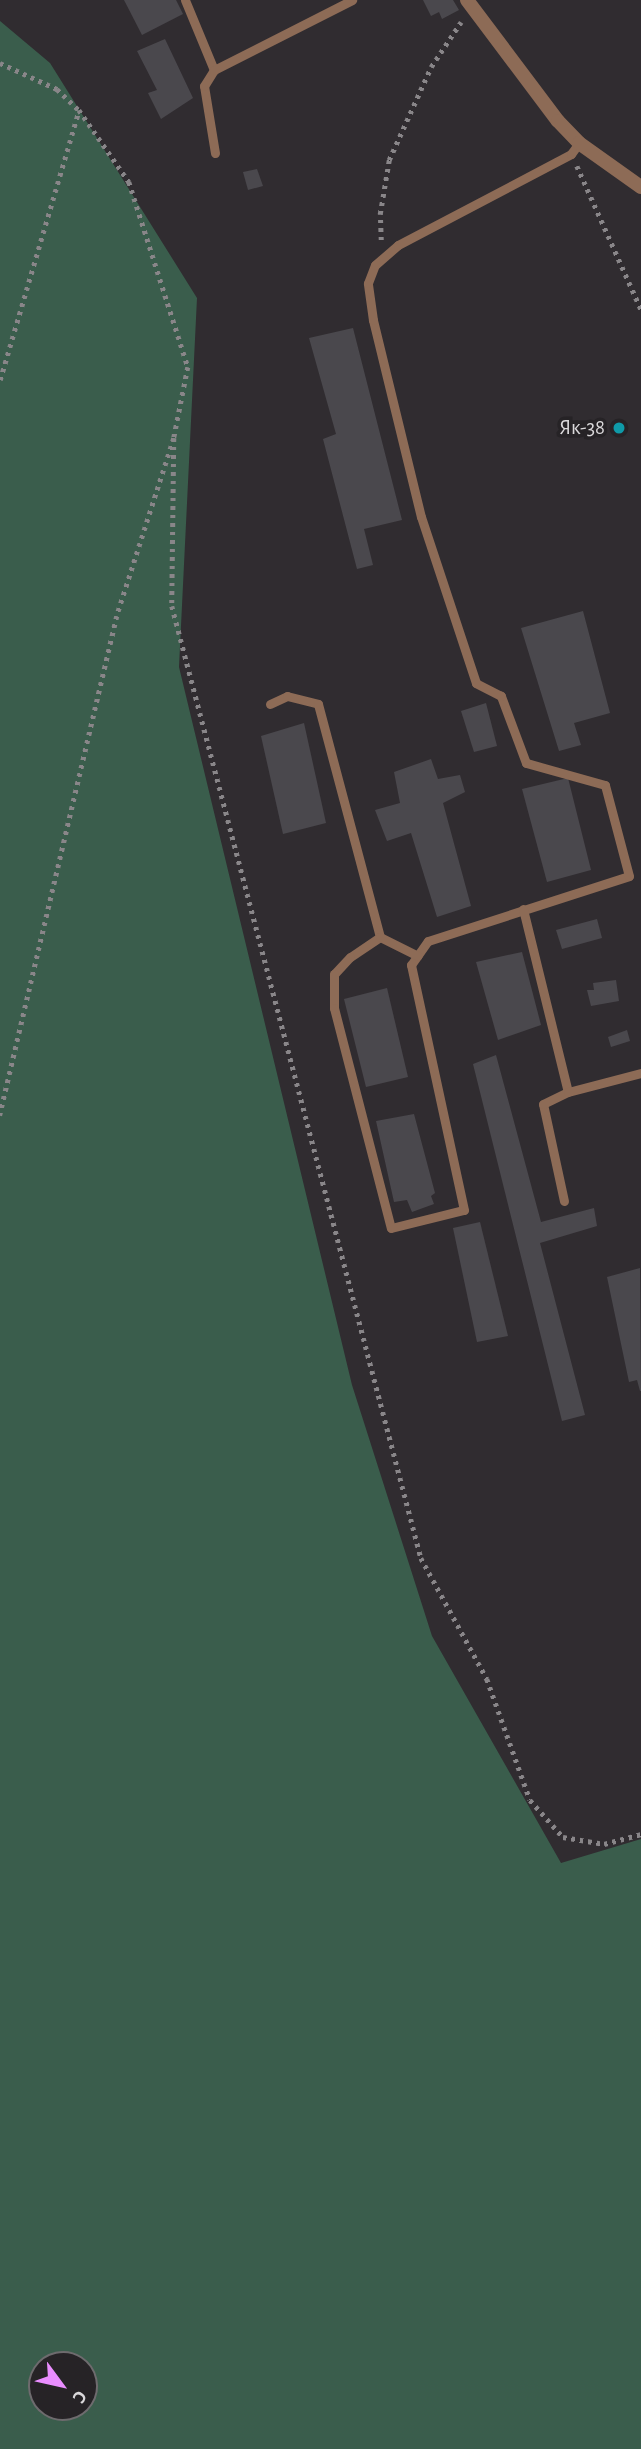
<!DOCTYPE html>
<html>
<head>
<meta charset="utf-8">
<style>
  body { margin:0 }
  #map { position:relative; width:641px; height:2449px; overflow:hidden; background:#302c30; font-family:"Alegreya Sans",sans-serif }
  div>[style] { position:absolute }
  .green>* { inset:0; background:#3a5d4c }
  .building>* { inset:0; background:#4a484d }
  .path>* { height:4.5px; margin-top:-2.25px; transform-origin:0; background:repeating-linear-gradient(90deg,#898689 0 3.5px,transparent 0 8.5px) }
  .service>* { height:9px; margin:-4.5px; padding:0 4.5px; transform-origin:4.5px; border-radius:4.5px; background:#8d6b56 }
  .minor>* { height:14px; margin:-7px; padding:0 7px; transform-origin:7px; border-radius:7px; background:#8d6b56 }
  .dots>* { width:19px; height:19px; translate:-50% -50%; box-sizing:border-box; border:4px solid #262326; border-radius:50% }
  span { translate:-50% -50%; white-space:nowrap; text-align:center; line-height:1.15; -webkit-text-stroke:7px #262326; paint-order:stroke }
  .poi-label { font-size:21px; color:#dad8da }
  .right { translate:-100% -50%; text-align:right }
  .north { position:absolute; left:28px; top:2351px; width:70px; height:70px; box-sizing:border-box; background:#262326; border:2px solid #6e6b6e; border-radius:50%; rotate:123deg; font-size:19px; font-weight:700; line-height:28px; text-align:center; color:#dad8da }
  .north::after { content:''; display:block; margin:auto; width:24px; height:32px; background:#e98dfe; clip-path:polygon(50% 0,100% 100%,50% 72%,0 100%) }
</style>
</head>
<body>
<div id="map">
  <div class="green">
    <div style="clip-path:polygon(evenodd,0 21px,50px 63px,197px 298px,179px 667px,352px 1385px,432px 1636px,561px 1863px,641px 1839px,641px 2449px,0 2449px,0 21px,42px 2365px,84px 2365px,84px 2407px,42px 2407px,42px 2365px)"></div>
  </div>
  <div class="building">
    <div style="clip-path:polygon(124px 0,176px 0,183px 14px,142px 35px)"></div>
    <div style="clip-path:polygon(423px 0,453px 0,459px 10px,442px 19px,439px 12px,431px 16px)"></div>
    <div style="clip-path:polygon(165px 39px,193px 98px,161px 119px,148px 93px,157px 90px,137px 51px)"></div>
    <div style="clip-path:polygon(257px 169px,263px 186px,248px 190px,243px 172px)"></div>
    <div style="clip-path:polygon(353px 328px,402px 520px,364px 529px,373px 565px,357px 569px,323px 439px,336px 434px,309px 338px)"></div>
    <div style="clip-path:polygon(583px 611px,610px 713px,574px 723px,581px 745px,559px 751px,521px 628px)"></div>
    <div style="clip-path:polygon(486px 703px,497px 746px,474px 752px,461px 711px)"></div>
    <div style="clip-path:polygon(304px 723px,326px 823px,283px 834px,261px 736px)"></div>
    <div style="clip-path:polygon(431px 759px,438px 779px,460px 775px,465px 792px,443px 803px,471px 906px,437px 917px,411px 833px,387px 841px,375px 810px,400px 803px,394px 772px)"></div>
    <div style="clip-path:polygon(568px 778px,591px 870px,547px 882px,522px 789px)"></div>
    <div style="clip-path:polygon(597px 919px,602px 938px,562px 949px,556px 930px)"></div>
    <div style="clip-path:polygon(522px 952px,541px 1025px,498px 1040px,476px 962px)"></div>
    <div style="clip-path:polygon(616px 980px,619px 1001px,591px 1006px,587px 990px,594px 990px,593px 983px)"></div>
    <div style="clip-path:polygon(387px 988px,408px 1077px,366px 1087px,344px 999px)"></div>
    <div style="clip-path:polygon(627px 1030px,630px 1041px,611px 1047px,608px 1037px)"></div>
    <div style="clip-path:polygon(496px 1055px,541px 1222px,594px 1208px,597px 1226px,540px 1243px,585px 1415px,562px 1421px,473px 1064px)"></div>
    <div style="clip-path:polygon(414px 1114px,435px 1193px,431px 1196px,434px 1204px,412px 1212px,407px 1200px,394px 1202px,376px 1121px)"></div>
    <div style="clip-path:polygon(480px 1222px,508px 1336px,477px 1342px,453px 1228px)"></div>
    <div style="clip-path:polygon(640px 1268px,641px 1391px,640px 1391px,637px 1380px,629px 1382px,607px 1277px)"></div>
  </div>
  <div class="path">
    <div style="left:0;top:63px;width:63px;rotate:24.5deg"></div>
    <div style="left:57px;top:89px;width:30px;rotate:44deg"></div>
    <div style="left:79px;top:110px;width:88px;rotate:55.2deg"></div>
    <div style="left:129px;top:182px;width:194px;rotate:72.3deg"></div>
    <div style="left:188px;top:367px;width:72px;rotate:101.2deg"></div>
    <div style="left:174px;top:438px;width:187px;rotate:107.8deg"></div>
    <div style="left:117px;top:616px;width:513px;rotate:103.2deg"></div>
    <div style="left:577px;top:166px;width:157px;rotate:65.9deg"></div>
    <div style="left:381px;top:240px;width:26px;rotate:-92deg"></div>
    <div style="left:380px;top:214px;width:55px;rotate:-80.5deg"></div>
    <div style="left:389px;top:160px;width:102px;rotate:-65.7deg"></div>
    <div style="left:431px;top:67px;width:54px;rotate:-56.3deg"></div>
    <div style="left:0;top:380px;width:281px;rotate:-73.7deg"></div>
    <div style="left:174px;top:438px;width:168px;rotate:90.7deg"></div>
    <div style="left:172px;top:606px;width:984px;rotate:75.34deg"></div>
    <div style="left:421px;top:1558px;width:138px;rotate:61.4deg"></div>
    <div style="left:487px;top:1679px;width:128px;rotate:70.4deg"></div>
    <div style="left:530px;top:1800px;width:50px;rotate:48.3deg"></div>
    <div style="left:563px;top:1837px;width:42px;rotate:9.7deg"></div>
    <div style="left:604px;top:1844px;width:38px;rotate:-15deg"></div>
  </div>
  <div class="service">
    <div style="left:185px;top:0;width:76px;rotate:67.5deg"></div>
    <div style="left:215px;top:153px;width:68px;rotate:-99.3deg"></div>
    <div style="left:204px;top:86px;width:19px;rotate:-58deg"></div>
    <div style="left:214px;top:70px;width:155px;rotate:-26.9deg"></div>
    <div style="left:270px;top:704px;width:19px;rotate:-25deg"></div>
    <div style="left:287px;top:696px;width:32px;rotate:14deg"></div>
    <div style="left:318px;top:704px;width:241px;rotate:75.1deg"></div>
    <div style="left:380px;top:937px;width:36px;rotate:146deg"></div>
    <div style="left:350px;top:957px;width:23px;rotate:133deg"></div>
    <div style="left:334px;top:974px;width:34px;rotate:90deg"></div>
    <div style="left:334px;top:1008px;width:227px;rotate:75.5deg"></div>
    <div style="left:391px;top:1228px;width:75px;rotate:-13.9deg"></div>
    <div style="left:464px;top:1210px;width:251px;rotate:-102.2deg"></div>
    <div style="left:411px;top:965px;width:29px;rotate:-55deg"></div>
    <div style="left:428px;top:941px;width:211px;rotate:-17.9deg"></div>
    <div style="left:629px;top:876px;width:94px;rotate:-104.8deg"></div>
    <div style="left:605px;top:785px;width:82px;rotate:-164.4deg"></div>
    <div style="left:526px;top:763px;width:72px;rotate:-110.5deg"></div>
    <div style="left:501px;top:696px;width:28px;rotate:-153deg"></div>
    <div style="left:476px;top:683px;width:175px;rotate:-108.3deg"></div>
    <div style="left:421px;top:517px;width:203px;rotate:-103.7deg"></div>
    <div style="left:373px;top:320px;width:37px;rotate:-98deg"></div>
    <div style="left:368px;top:283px;width:19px;rotate:-69deg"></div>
    <div style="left:375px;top:265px;width:30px;rotate:-41deg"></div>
    <div style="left:398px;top:245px;width:195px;rotate:-27.7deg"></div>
    <div style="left:571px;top:154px;width:14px;rotate:-54deg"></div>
    <div style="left:523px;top:909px;width:188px;rotate:76.2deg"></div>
    <div style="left:380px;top:937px;width:42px;rotate:26.6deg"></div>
    <div style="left:564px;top:1201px;width:99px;rotate:-102.2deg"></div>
    <div style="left:543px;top:1104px;width:28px;rotate:-26deg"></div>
    <div style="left:568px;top:1092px;width:75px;rotate:-14.6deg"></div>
  </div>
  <div class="minor">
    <div style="left:467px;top:0;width:151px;rotate:53.1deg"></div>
    <div style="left:558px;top:121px;width:30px;rotate:46deg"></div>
    <div style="left:579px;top:143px;width:76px;rotate:35.4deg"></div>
  </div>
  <div class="dots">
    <div style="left:619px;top:428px;background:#0f9aa8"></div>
  </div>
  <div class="poi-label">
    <span class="right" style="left:605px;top:428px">Як-38</span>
  </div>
  <div class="north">С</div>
</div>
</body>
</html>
